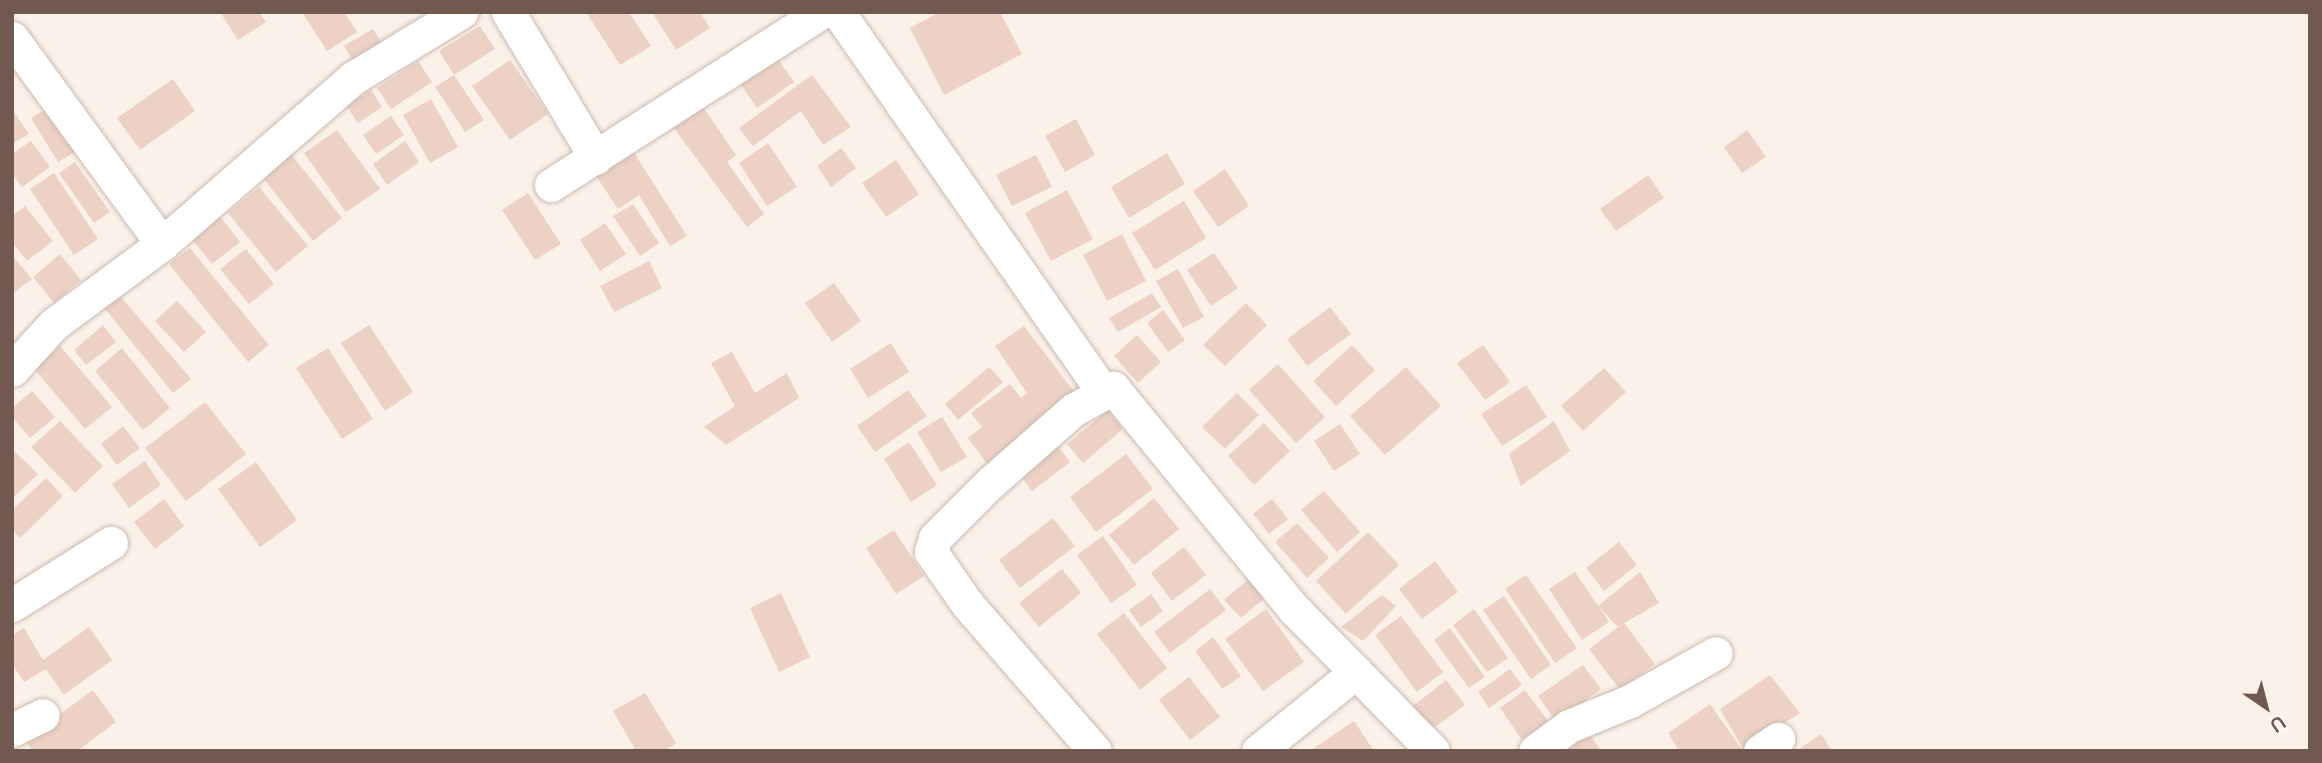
<!DOCTYPE html>
<html>
<head>
<meta charset="utf-8">
<style>
  body { margin:0 }
  #map { position:relative; width:2322px; height:763px; overflow:hidden; background:#faf2e9; font-family:Lato,sans-serif }
  div>[style] { position:absolute }
  .building>* { inset:0; background:#ecd1c4 }
  .roads { filter:drop-shadow(0 0 2px #cbbab0) drop-shadow(0 0 2px #cbbab0) }
  .street>* { height:33px; margin:-16.5px; padding:0 16.5px; transform-origin:16.5px; border-radius:16.5px; background:#fff }
  span { translate:-50% -50%; white-space:nowrap; text-align:center; line-height:1.15; -webkit-text-stroke:7px #fdf6ef; paint-order:stroke }
  .frame { position:absolute; inset:0; border:14px solid #715950; pointer-events:none }
  .north { position:absolute; left:2231px; top:672px; width:70px; height:70px; -webkit-text-stroke:5px #fdf6ef; paint-order:stroke; rotate:145deg; font-size:19px; font-weight:700; line-height:28px; text-align:center; color:#715950 }
  .north::after { content:''; display:block; margin:auto; width:24px; height:32px; background:#715950; clip-path:polygon(50% 0,100% 100%,50% 72%,0 100%) }
</style>
</head>
<body>
<div id="map">
  <div class="building">
    <div style="clip-path:polygon(220px 12px,259px 12px,266px 22px,238px 40px)"></div>
    <div style="clip-path:polygon(302px 12px,344px 12px,357px 32px,327px 51px)"></div>
    <div style="clip-path:polygon(586px 12px,629px 12px,651px 46px,620px 65px)"></div>
    <div style="clip-path:polygon(652px 12px,700px 12px,710px 28px,676px 50px)"></div>
    <div style="clip-path:polygon(940px 12px,1000px 12px,1022px 54px,944px 95px,910px 28px)"></div>
    <div style="clip-path:polygon(480px 26px,495px 49px,454px 75px,484px 120px,465px 132px,435px 87px,454px 75px,439px 51px)"></div>
    <div style="clip-path:polygon(373px 29px,386px 50px,357px 68px,344px 46px)"></div>
    <div style="clip-path:polygon(776px 56px,794px 82px,757px 108px,739px 82px)"></div>
    <div style="clip-path:polygon(510px 60px,548px 114px,510px 140px,472px 86px)"></div>
    <div style="clip-path:polygon(418px 61px,432px 82px,391px 109px,377px 88px)"></div>
    <div style="clip-path:polygon(812px 75px,851px 127px,823px 145px,801px 111px,753px 146px,739px 128px)"></div>
    <div style="clip-path:polygon(173px 79px,195px 111px,140px 150px,117px 118px)"></div>
    <div style="clip-path:polygon(371px 90px,382px 107px,358px 123px,346px 105px)"></div>
    <div style="clip-path:polygon(431px 99px,458px 147px,430px 163px,403px 115px)"></div>
    <div style="clip-path:polygon(703px 107px,736px 155px,727px 162px,764px 214px,747px 227px,674px 128px)"></div>
    <div style="clip-path:polygon(48px 108px,75px 152px,58px 162px,31px 118px)"></div>
    <div style="clip-path:polygon(12px 109px,29px 134px,12px 144px)"></div>
    <div style="clip-path:polygon(391px 116px,404px 135px,376px 154px,363px 135px)"></div>
    <div style="clip-path:polygon(1076px 119px,1095px 155px,1065px 172px,1045px 136px)"></div>
    <div style="clip-path:polygon(337px 130px,380px 189px,346px 212px,304px 153px)"></div>
    <div style="clip-path:polygon(1747px 130px,1766px 157px,1742px 173px,1724px 147px)"></div>
    <div style="clip-path:polygon(31px 141px,50px 167px,22px 187px,12px 174px,12px 154px)"></div>
    <div style="clip-path:polygon(405px 141px,419px 162px,387px 185px,373px 164px)"></div>
    <div style="clip-path:polygon(768px 143px,797px 187px,767px 206px,739px 163px)"></div>
    <div style="clip-path:polygon(631px 148px,687px 236px,670px 246px,639px 195px,618px 209px,594px 173px)"></div>
    <div style="clip-path:polygon(841px 148px,856px 168px,831px 187px,817px 166px)"></div>
    <div style="clip-path:polygon(287px 149px,342px 218px,313px 241px,258px 172px)"></div>
    <div style="clip-path:polygon(1167px 153px,1185px 184px,1129px 218px,1111px 187px)"></div>
    <div style="clip-path:polygon(1036px 155px,1052px 187px,1012px 206px,996px 175px)"></div>
    <div style="clip-path:polygon(896px 160px,919px 194px,886px 217px,862px 183px)"></div>
    <div style="clip-path:polygon(75px 162px,110px 212px,94px 223px,59px 173px)"></div>
    <div style="clip-path:polygon(1225px 169px,1249px 206px,1218px 227px,1193px 191px)"></div>
    <div style="clip-path:polygon(54px 173px,98px 239px,74px 255px,30px 189px)"></div>
    <div style="clip-path:polygon(1648px 175px,1664px 198px,1616px 231px,1600px 209px)"></div>
    <div style="clip-path:polygon(259px 187px,308px 246px,276px 272px,228px 213px)"></div>
    <div style="clip-path:polygon(1067px 190px,1093px 239px,1051px 261px,1025px 213px)"></div>
    <div style="clip-path:polygon(528px 193px,561px 244px,535px 260px,502px 210px)"></div>
    <div style="clip-path:polygon(1184px 201px,1206px 238px,1155px 270px,1132px 233px)"></div>
    <div style="clip-path:polygon(633px 204px,659px 243px,640px 256px,613px 216px)"></div>
    <div style="clip-path:polygon(25px 206px,53px 241px,27px 261px,12px 242px,12px 216px)"></div>
    <div style="clip-path:polygon(215px 210px,240px 242px,212px 264px,187px 233px)"></div>
    <div style="clip-path:polygon(605px 223px,626px 254px,600px 271px,580px 240px)"></div>
    <div style="clip-path:polygon(1122px 234px,1146px 281px,1107px 301px,1083px 255px)"></div>
    <div style="clip-path:polygon(190px 248px,269px 345px,248px 362px,169px 264px)"></div>
    <div style="clip-path:polygon(246px 249px,274px 284px,249px 304px,220px 269px)"></div>
    <div style="clip-path:polygon(1214px 253px,1238px 288px,1211px 306px,1187px 270px)"></div>
    <div style="clip-path:polygon(60px 254px,81px 280px,54px 303px,33px 277px)"></div>
    <div style="clip-path:polygon(12px 255px,32px 279px,12px 294px)"></div>
    <div style="clip-path:polygon(649px 261px,662px 288px,614px 312px,600px 286px)"></div>
    <div style="clip-path:polygon(1178px 269px,1204px 317px,1183px 328px,1156px 281px)"></div>
    <div style="clip-path:polygon(834px 283px,861px 321px,832px 342px,805px 303px)"></div>
    <div style="clip-path:polygon(117px 292px,191px 379px,173px 393px,101px 304px)"></div>
    <div style="clip-path:polygon(1152px 293px,1161px 307px,1118px 332px,1109px 318px)"></div>
    <div style="clip-path:polygon(177px 301px,206px 332px,184px 352px,155px 321px)"></div>
    <div style="clip-path:polygon(1246px 303px,1267px 325px,1225px 366px,1203px 345px)"></div>
    <div style="clip-path:polygon(1330px 307px,1351px 334px,1307px 366px,1287px 339px)"></div>
    <div style="clip-path:polygon(1163px 310px,1185px 340px,1168px 352px,1147px 323px)"></div>
    <div style="clip-path:polygon(103px 325px,116px 342px,86px 365px,74px 350px)"></div>
    <div style="clip-path:polygon(369px 325px,413px 392px,385px 411px,341px 343px)"></div>
    <div style="clip-path:polygon(1024px 326px,1079px 398px,989px 466px,968px 438px,982px 427px,971px 413px,1010px 384px,1021px 398px,1027px 393px,995px 346px)"></div>
    <div style="clip-path:polygon(1137px 335px,1161px 362px,1138px 383px,1114px 356px)"></div>
    <div style="clip-path:polygon(891px 343px,909px 372px,868px 398px,850px 369px)"></div>
    <div style="clip-path:polygon(1352px 345px,1375px 370px,1336px 406px,1313px 381px)"></div>
    <div style="clip-path:polygon(1483px 345px,1510px 382px,1485px 400px,1457px 363px)"></div>
    <div style="clip-path:polygon(60px 346px,112px 407px,85px 429px,34px 369px)"></div>
    <div style="clip-path:polygon(122px 348px,170px 408px,143px 430px,95px 371px)"></div>
    <div style="clip-path:polygon(328px 348px,373px 419px,342px 439px,296px 368px)"></div>
    <div style="clip-path:polygon(732px 352px,755px 393px,787px 373px,799px 398px,726px 445px,704px 427px,735px 406px,711px 363px)"></div>
    <div style="clip-path:polygon(1278px 364px,1325px 417px,1296px 443px,1249px 390px)"></div>
    <div style="clip-path:polygon(989px 367px,1003px 382px,958px 420px,945px 404px)"></div>
    <div style="clip-path:polygon(1406px 367px,1441px 406px,1385px 455px,1350px 416px)"></div>
    <div style="clip-path:polygon(1604px 368px,1626px 392px,1583px 431px,1561px 406px)"></div>
    <div style="clip-path:polygon(1526px 385px,1547px 417px,1502px 446px,1481px 414px)"></div>
    <div style="clip-path:polygon(908px 390px,927px 416px,875px 452px,857px 426px)"></div>
    <div style="clip-path:polygon(32px 391px,55px 417px,30px 438px,12px 417px,12px 408px)"></div>
    <div style="clip-path:polygon(1237px 393px,1259px 415px,1225px 449px,1202px 427px)"></div>
    <div style="clip-path:polygon(205px 402px,246px 454px,186px 501px,145px 448px)"></div>
    <div style="clip-path:polygon(1108px 410px,1123px 429px,1083px 463px,1067px 444px)"></div>
    <div style="clip-path:polygon(942px 417px,967px 457px,941px 472px,917px 432px)"></div>
    <div style="clip-path:polygon(60px 421px,103px 466px,75px 493px,31px 447px)"></div>
    <div style="clip-path:polygon(1554px 421px,1570px 451px,1521px 486px,1509px 454px)"></div>
    <div style="clip-path:polygon(1264px 423px,1290px 451px,1254px 485px,1228px 456px)"></div>
    <div style="clip-path:polygon(1340px 424px,1360px 454px,1334px 471px,1314px 441px)"></div>
    <div style="clip-path:polygon(123px 426px,140px 448px,117px 465px,101px 444px)"></div>
    <div style="clip-path:polygon(909px 442px,937px 485px,911px 502px,884px 459px)"></div>
    <div style="clip-path:polygon(1057px 445px,1070px 462px,1032px 491px,1020px 475px)"></div>
    <div style="clip-path:polygon(15px 452px,38px 474px,12px 499px,12px 455px)"></div>
    <div style="clip-path:polygon(1126px 454px,1153px 489px,1096px 532px,1070px 497px)"></div>
    <div style="clip-path:polygon(145px 461px,161px 485px,129px 508px,112px 484px)"></div>
    <div style="clip-path:polygon(256px 462px,297px 520px,260px 547px,218px 489px)"></div>
    <div style="clip-path:polygon(46px 478px,63px 496px,20px 538px,12px 529px,12px 510px)"></div>
    <div style="clip-path:polygon(1324px 491px,1360px 532px,1337px 552px,1301px 510px)"></div>
    <div style="clip-path:polygon(1154px 498px,1179px 529px,1134px 565px,1109px 535px)"></div>
    <div style="clip-path:polygon(164px 499px,184px 526px,155px 549px,134px 522px)"></div>
    <div style="clip-path:polygon(1272px 499px,1288px 519px,1269px 534px,1253px 514px)"></div>
    <div style="clip-path:polygon(1053px 518px,1075px 546px,1020px 588px,999px 560px)"></div>
    <div style="clip-path:polygon(1297px 523px,1329px 558px,1307px 578px,1275px 542px)"></div>
    <div style="clip-path:polygon(894px 530px,924px 576px,896px 594px,866px 548px)"></div>
    <div style="clip-path:polygon(1368px 532px,1399px 565px,1346px 614px,1316px 581px)"></div>
    <div style="clip-path:polygon(1103px 536px,1137px 585px,1111px 603px,1077px 555px)"></div>
    <div style="clip-path:polygon(1619px 542px,1637px 565px,1604px 591px,1586px 568px)"></div>
    <div style="clip-path:polygon(1184px 547px,1206px 575px,1172px 601px,1151px 573px)"></div>
    <div style="clip-path:polygon(1435px 561px,1458px 592px,1422px 619px,1399px 589px)"></div>
    <div style="clip-path:polygon(1062px 569px,1081px 593px,1039px 627px,1019px 603px)"></div>
    <div style="clip-path:polygon(1575px 572px,1609px 622px,1582px 640px,1549px 589px)"></div>
    <div style="clip-path:polygon(1640px 572px,1659px 603px,1624px 623px,1655px 664px,1620px 690px,1589px 649px,1618px 627px,1598px 606px)"></div>
    <div style="clip-path:polygon(1526px 575px,1577px 648px,1555px 663px,1505px 589px)"></div>
    <div style="clip-path:polygon(1251px 577px,1267px 596px,1241px 618px,1224px 600px)"></div>
    <div style="clip-path:polygon(1210px 589px,1226px 610px,1170px 653px,1154px 632px)"></div>
    <div style="clip-path:polygon(781px 593px,810px 657px,779px 672px,750px 608px)"></div>
    <div style="clip-path:polygon(1151px 594px,1163px 611px,1141px 627px,1129px 610px)"></div>
    <div style="clip-path:polygon(1382px 595px,1396px 606px,1363px 641px,1341px 627px)"></div>
    <div style="clip-path:polygon(1504px 596px,1551px 665px,1531px 679px,1483px 610px)"></div>
    <div style="clip-path:polygon(1266px 609px,1304px 662px,1263px 691px,1225px 639px)"></div>
    <div style="clip-path:polygon(1474px 609px,1508px 658px,1487px 672px,1453px 625px)"></div>
    <div style="clip-path:polygon(1124px 613px,1167px 668px,1140px 690px,1097px 634px)"></div>
    <div style="clip-path:polygon(1401px 616px,1443px 672px,1417px 692px,1375px 635px)"></div>
    <div style="clip-path:polygon(89px 627px,112px 660px,64px 695px,46px 669px,24px 682px,12px 664px,12px 635px,24px 628px,43px 660px)"></div>
    <div style="clip-path:polygon(1450px 628px,1485px 677px,1469px 688px,1434px 640px)"></div>
    <div style="clip-path:polygon(1213px 637px,1241px 676px,1222px 689px,1195px 651px)"></div>
    <div style="clip-path:polygon(1583px 665px,1601px 689px,1556px 722px,1538px 696px)"></div>
    <div style="clip-path:polygon(1510px 669px,1522px 685px,1489px 708px,1478px 692px)"></div>
    <div style="clip-path:polygon(1770px 675px,1800px 713px,1743px 749px,1720px 709px)"></div>
    <div style="clip-path:polygon(1189px 677px,1220px 717px,1190px 740px,1159px 700px)"></div>
    <div style="clip-path:polygon(1446px 680px,1465px 705px,1430px 731px,1412px 707px)"></div>
    <div style="clip-path:polygon(93px 690px,116px 722px,77px 751px,33px 751px,25px 740px)"></div>
    <div style="clip-path:polygon(1525px 690px,1548px 721px,1522px 740px,1500px 708px)"></div>
    <div style="clip-path:polygon(645px 693px,676px 743px,664px 751px,636px 751px,613px 711px)"></div>
    <div style="clip-path:polygon(1710px 704px,1743px 751px,1679px 751px,1668px 733px)"></div>
    <div style="clip-path:polygon(1354px 721px,1374px 751px,1310px 751px)"></div>
    <div style="clip-path:polygon(1585px 728px,1601px 751px,1553px 751px)"></div>
    <div style="clip-path:polygon(1821px 734px,1832px 751px,1796px 751px)"></div>
  </div>
  <div class="roads">
    <div class="street">
      <div style="left:508px;top:12px;width:170px;rotate:58.9deg"></div>
      <div style="left:838px;top:12px;width:461px;rotate:55.1deg"></div>
      <div style="left:12px;top:38px;width:255px;rotate:53.9deg"></div>
      <div style="left:551px;top:185px;width:322px;rotate:-32.6deg"></div>
      <div style="left:12px;top:370px;width:62px;rotate:-47.6deg"></div>
      <div style="left:54px;top:324px;width:134px;rotate:-36.5deg"></div>
      <div style="left:162px;top:244px;width:253px;rotate:-41deg"></div>
      <div style="left:353px;top:78px;width:127px;rotate:-31.4deg"></div>
      <div style="left:12px;top:605px;width:117px;rotate:-32.1deg"></div>
      <div style="left:12px;top:730px;width:34px;rotate:-26deg"></div>
      <div style="left:1095px;top:751px;width:194px;rotate:-131deg"></div>
      <div style="left:968px;top:605px;width:65px;rotate:-124.9deg"></div>
      <div style="left:931px;top:552px;width:15px;rotate:-74deg"></div>
      <div style="left:935px;top:538px;width:78px;rotate:-45deg"></div>
      <div style="left:990px;top:483px;width:111px;rotate:-41.3deg"></div>
      <div style="left:1073px;top:410px;width:46px;rotate:-28.8deg"></div>
      <div style="left:1113px;top:388px;width:287px;rotate:50.7deg"></div>
      <div style="left:1295px;top:610px;width:197px;rotate:45.6deg"></div>
      <div style="left:1258px;top:751px;width:126px;rotate:-38.9deg"></div>
      <div style="left:1535px;top:751px;width:42px;rotate:-36.3deg"></div>
      <div style="left:1569px;top:726px;width:66px;rotate:-22.3deg"></div>
      <div style="left:1630px;top:701px;width:98px;rotate:-29.2deg"></div>
      <div style="left:1760px;top:751px;width:22px;rotate:-34deg"></div>
    </div>
  </div>
  <div class="frame"></div>
  <div class="north">U</div>
</div>
</body>
</html>
